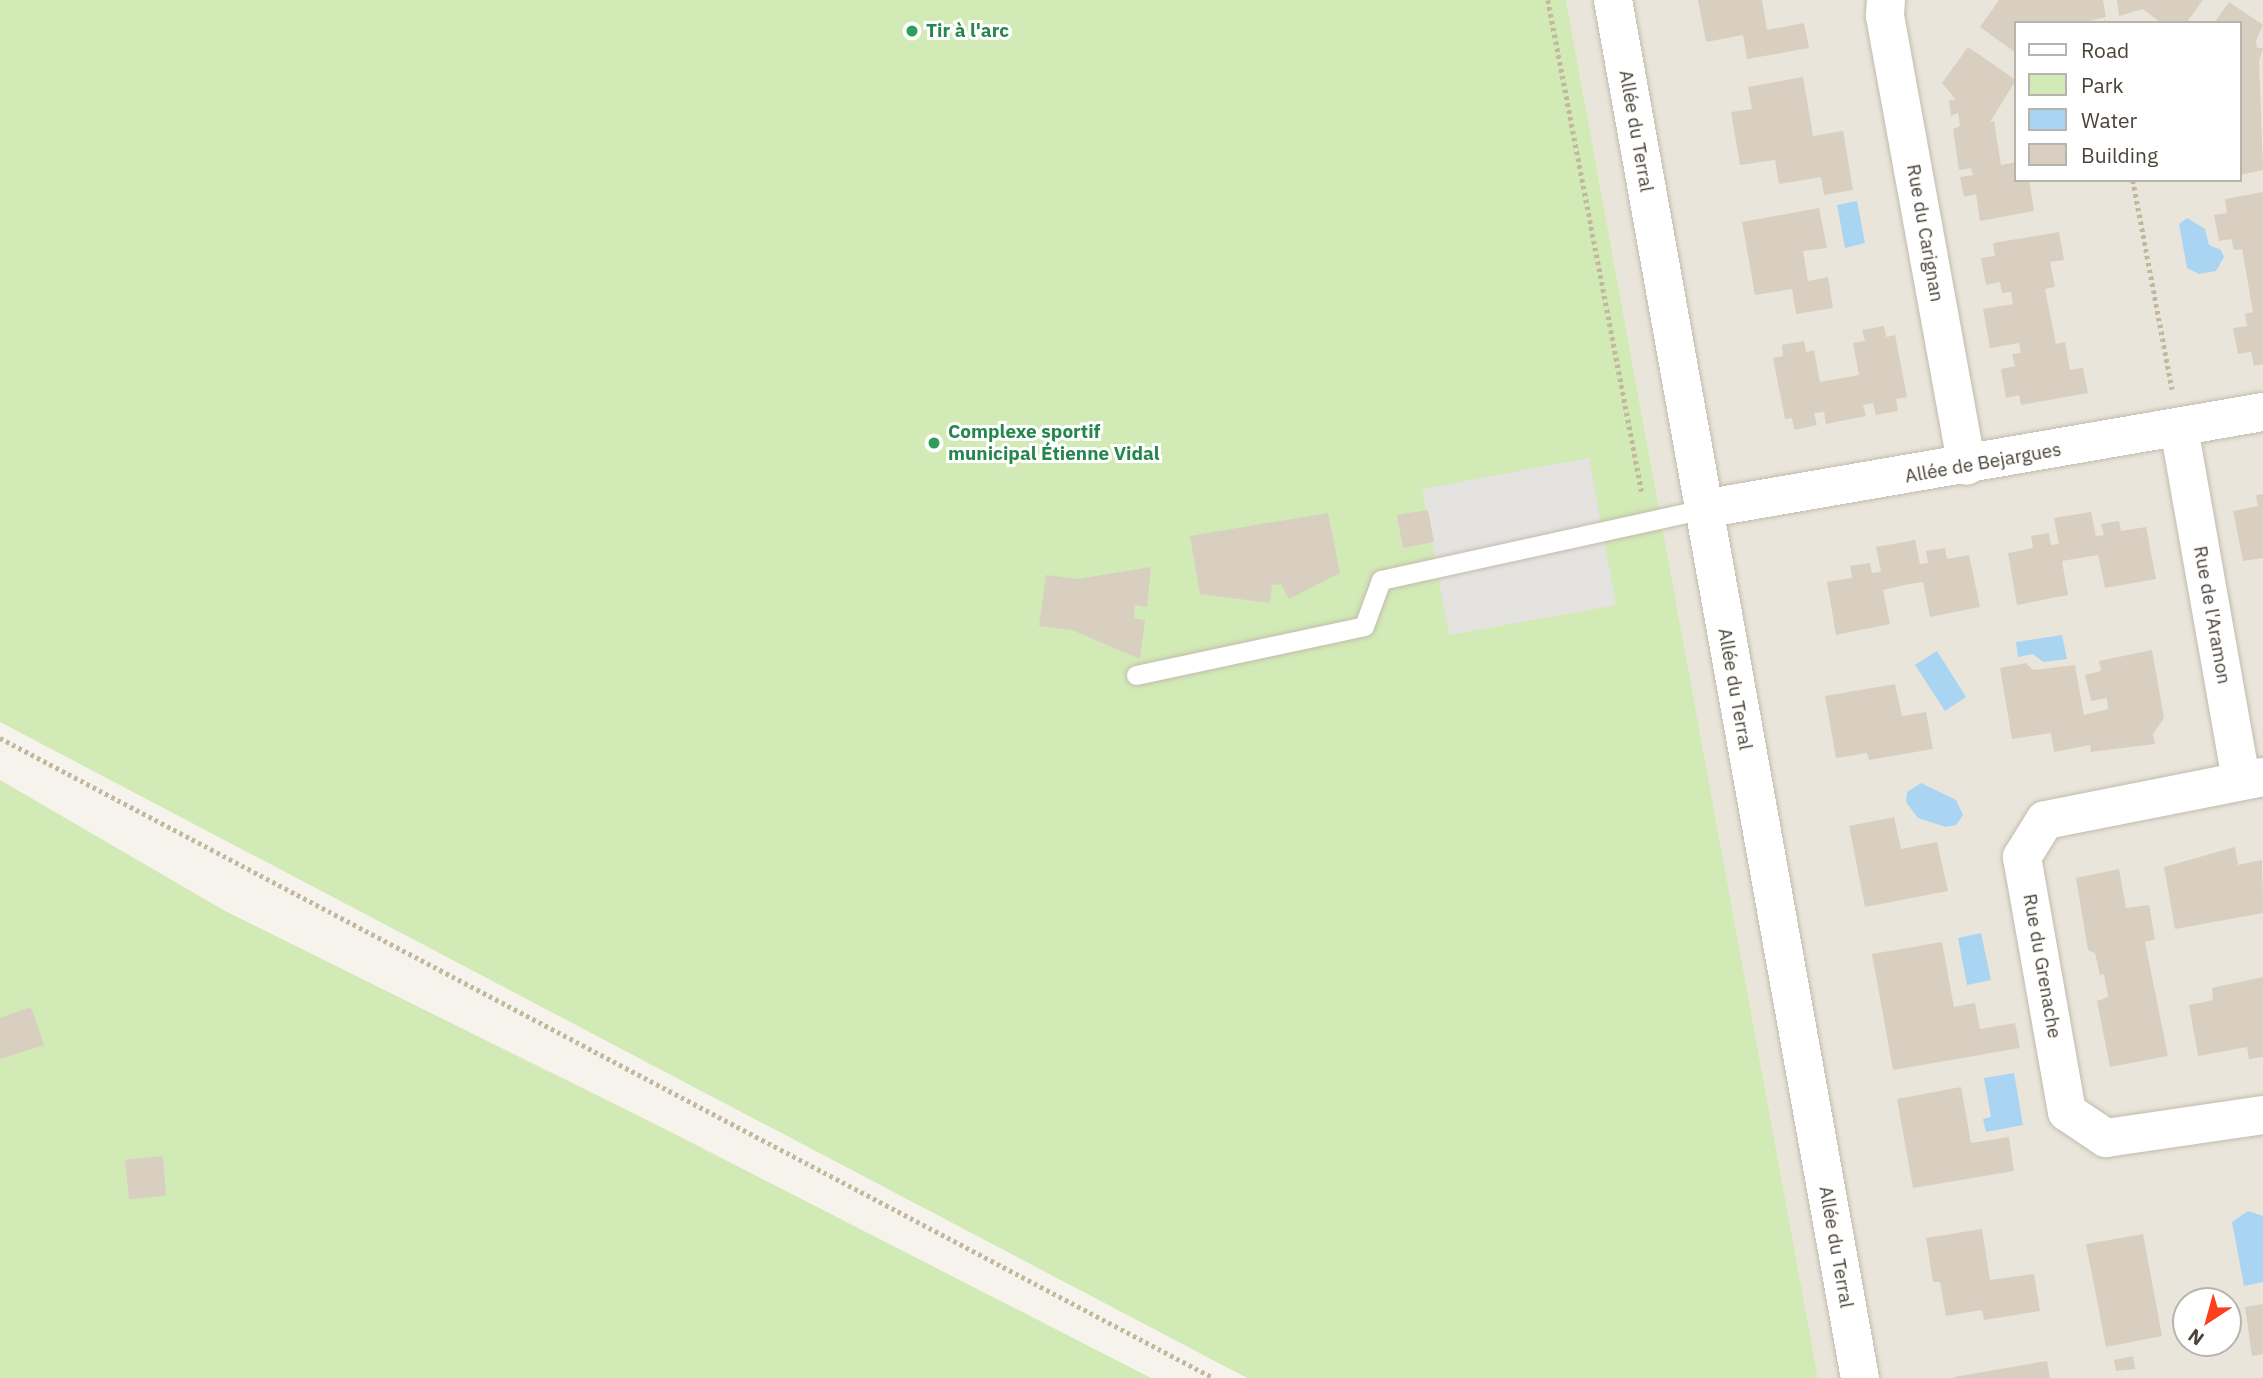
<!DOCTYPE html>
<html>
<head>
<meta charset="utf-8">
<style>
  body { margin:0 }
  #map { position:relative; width:2263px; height:1378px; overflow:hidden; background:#f6f3ec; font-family:"IBM Plex Sans",sans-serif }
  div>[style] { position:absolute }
  .residential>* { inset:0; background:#eae5da }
  .green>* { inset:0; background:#d2eab5 }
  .parking>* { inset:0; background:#e5e3e0 }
  .water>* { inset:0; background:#a9d4f2 }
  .building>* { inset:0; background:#d8cfc1 }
  .path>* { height:4.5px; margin-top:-2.25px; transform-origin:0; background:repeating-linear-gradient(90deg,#c4b79f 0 3.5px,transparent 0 7px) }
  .roads { filter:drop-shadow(0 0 2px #c2bbae) drop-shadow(0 0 2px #c2bbae) }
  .service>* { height:19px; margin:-9.5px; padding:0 9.5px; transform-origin:9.5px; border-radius:9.5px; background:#fff }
  .minor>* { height:38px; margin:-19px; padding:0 19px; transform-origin:19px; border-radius:19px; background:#fff }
  .dots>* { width:19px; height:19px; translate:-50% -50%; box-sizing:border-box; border:4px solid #fff; border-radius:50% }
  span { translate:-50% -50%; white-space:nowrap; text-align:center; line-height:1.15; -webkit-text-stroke:6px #fff; paint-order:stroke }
  .leisure-label { font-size:19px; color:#27864d; font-weight:700 }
  .left { translate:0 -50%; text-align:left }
  .street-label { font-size:19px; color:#4b4439 }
  .legend { position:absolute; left:2014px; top:21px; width:228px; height:161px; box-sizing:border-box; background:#fff; border:2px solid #b7b4b0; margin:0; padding:9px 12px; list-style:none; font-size:21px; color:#4b4439 }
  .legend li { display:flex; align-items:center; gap:14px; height:35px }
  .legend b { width:35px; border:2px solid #b7b4b0 }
  .north { position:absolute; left:2172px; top:1287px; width:70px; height:70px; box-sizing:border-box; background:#fff; border:2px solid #b7b4b0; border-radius:50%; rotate:216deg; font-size:19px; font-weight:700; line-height:28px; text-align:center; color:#4b4439 }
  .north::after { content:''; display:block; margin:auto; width:24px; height:32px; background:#fc3f1d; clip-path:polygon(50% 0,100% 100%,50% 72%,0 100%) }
</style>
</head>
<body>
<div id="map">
  <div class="residential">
    <div style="clip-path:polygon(evenodd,1566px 0,2263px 0,2263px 1378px,1818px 1378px,1566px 0,2016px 23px,2240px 23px,2240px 180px,2016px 180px,2016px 23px,1566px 0,2186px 1301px,2228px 1301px,2228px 1343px,2186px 1343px,2186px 1301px)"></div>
  </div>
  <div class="green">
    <div style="clip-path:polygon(0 0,1566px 0,1818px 1378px,1247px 1378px,0 722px)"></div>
    <div style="clip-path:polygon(0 780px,225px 911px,653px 1123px,1151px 1378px,0 1378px)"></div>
  </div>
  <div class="parking">
    <div style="clip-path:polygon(1589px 458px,1616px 605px,1449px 635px,1422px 489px)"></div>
  </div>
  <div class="water">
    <div style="clip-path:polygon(1857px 201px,1865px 243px,1845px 248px,1837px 205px)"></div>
    <div style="clip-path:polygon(2187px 218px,2205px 229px,2209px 245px,2221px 250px,2224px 257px,2216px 271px,2199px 274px,2187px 268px,2179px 224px)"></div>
    <div style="clip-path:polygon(2062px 635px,2067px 659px,2043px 662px,2033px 654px,2018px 657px,2016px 642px)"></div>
    <div style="clip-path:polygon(1937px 651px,1966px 697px,1945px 711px,1915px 665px)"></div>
    <div style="clip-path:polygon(1921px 783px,1956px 800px,1963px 815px,1956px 825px,1946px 827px,1918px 818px,1906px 802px,1907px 792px)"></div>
    <div style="clip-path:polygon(1981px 933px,1991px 980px,1967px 985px,1958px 938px)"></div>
    <div style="clip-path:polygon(2014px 1073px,2023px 1125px,1986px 1132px,1983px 1119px,1991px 1117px,1984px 1078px)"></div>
    <div style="clip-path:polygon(2248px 1211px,2263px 1216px,2263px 1282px,2244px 1286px,2232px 1222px)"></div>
  </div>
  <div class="building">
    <div style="clip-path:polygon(1698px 0,1762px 0,1767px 30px,1804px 23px,1809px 48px,1747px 59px,1743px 35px,1706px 42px)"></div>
    <div style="clip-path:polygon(1999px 0,2103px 0,2106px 17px,2082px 23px,2016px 23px,2016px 53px,1980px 27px)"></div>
    <div style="clip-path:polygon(2117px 0,2203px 0,2186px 23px,2161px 23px,2143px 9px,2119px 16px)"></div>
    <div style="clip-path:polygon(2229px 2px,2263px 25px,2256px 41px,2257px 48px,2263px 48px,2259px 62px,2263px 170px,2240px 175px,2240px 23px,2214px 23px)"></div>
    <div style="clip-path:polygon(1968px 47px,2016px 80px,1990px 122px,1994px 121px,2001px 165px,2016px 162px,2016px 180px,2029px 180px,2034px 211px,1980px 221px,1976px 194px,1964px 197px,1960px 177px,1973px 175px,1971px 168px,1959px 170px,1953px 129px,1960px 126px,1958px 113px,1951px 116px,1949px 100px,1956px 100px,1942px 83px)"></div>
    <div style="clip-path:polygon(1803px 77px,1813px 136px,1843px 131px,1853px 190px,1824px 195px,1821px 177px,1779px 184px,1775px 160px,1740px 165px,1731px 112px,1752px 109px,1748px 87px)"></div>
    <div style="clip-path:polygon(2263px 192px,2263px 364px,2254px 366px,2251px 352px,2238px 354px,2233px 328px,2247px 326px,2245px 314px,2253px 312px,2242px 249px,2234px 250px,2231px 239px,2219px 241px,2214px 215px,2227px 213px,2225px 199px)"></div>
    <div style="clip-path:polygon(1819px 208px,1827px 248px,1803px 251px,1808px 281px,1828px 277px,1833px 308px,1796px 314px,1792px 289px,1755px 295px,1742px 222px)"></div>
    <div style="clip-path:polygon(2059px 232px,2064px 260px,2050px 262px,2055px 287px,2045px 289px,2056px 344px,2065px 342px,2070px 370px,2083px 368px,2088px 393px,2021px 405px,2019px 395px,2006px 398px,2001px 369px,2015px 366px,2012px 354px,2021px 353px,2019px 343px,1990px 348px,1983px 309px,2013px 304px,2011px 292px,2002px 293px,2000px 282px,1986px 285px,1981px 258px,1995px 256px,1993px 243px)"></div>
    <div style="clip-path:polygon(1884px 326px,1886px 337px,1895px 335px,1907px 397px,1896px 399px,1898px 411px,1876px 415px,1873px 403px,1863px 405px,1866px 416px,1826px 424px,1824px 412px,1814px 413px,1817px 425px,1794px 430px,1792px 418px,1785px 419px,1773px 358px,1783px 356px,1782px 345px,1804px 341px,1806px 352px,1814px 350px,1820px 382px,1859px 375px,1853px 343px,1865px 341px,1862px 330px)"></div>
    <div style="clip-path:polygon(2263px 494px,2263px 558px,2243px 561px,2233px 511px,2258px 506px,2256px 495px)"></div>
    <div style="clip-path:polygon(1428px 510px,1434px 542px,1403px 548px,1397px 515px)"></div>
    <div style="clip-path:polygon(2091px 512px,2096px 536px,2104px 535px,2101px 524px,2119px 521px,2121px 531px,2146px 527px,2156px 579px,2105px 588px,2098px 555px,2062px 561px,2068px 595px,2017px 605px,2008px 553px,2033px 548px,2031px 536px,2049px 533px,2051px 545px,2059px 544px,2054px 518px)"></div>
    <div style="clip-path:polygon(1328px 513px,1340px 573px,1289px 599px,1281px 584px,1272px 585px,1270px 603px,1200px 594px,1190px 536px)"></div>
    <div style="clip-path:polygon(1915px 540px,1920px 564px,1928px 563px,1926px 551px,1945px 548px,1947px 559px,1969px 555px,1980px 607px,1930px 617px,1923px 582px,1904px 585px,1883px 590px,1890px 624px,1836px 635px,1827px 582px,1852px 578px,1850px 566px,1870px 563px,1872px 573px,1881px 572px,1876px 547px)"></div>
    <div style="clip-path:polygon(1151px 567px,1147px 607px,1135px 605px,1134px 618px,1145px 620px,1140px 659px,1072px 630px,1039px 626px,1046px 575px,1078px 579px)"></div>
    <div style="clip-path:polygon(2152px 650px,2164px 718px,2153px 734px,2155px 744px,2091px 752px,2090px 745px,2054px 752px,2051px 733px,2012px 739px,2000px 668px,2026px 663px,2033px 670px,2075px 665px,2084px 715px,2108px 709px,2107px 698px,2091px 701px,2085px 675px,2101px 671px,2099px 661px)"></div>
    <div style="clip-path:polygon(1895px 684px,1902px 716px,1926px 712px,1933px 749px,1869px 760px,1867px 753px,1836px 758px,1825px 696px)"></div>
    <div style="clip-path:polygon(1894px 817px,1901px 849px,1937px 842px,1948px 891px,1865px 907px,1849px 826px)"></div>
    <div style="clip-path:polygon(2235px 847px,2238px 865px,2262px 860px,2263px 913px,2175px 929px,2164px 867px)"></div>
    <div style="clip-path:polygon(2119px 869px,2126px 908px,2149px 905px,2155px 939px,2145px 942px,2168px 1056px,2110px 1067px,2097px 1001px,2108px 997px,2104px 974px,2100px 975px,2095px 953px,2088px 950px,2076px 878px)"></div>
    <div style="clip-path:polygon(1942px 942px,1954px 1007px,1975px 1003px,1980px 1029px,2015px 1023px,2020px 1048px,1893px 1070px,1872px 954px)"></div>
    <div style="clip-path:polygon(2263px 977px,2263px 1057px,2249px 1059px,2247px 1047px,2198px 1056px,2189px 1005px,2213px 1000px,2212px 988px)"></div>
    <div style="clip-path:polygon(31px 1007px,44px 1045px,0 1059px,0 1018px)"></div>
    <div style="clip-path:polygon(1961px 1087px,1971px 1143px,2009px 1137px,2014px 1171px,1913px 1188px,1897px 1099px)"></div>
    <div style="clip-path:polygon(163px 1156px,166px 1196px,129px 1199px,125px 1160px)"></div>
    <div style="clip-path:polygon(1982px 1229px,1990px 1280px,2034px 1274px,2040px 1311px,1984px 1320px,1982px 1310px,1946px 1316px,1940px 1282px,1933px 1282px,1926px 1238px)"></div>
    <div style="clip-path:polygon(2143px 1234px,2162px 1336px,2106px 1347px,2086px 1244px)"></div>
    <div style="clip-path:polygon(2263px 1304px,2263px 1354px,2252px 1356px,2245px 1307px)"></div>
    <div style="clip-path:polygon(2133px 1356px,2135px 1369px,2116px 1371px,2114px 1360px)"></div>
    <div style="clip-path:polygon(2047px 1361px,2050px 1378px,1954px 1378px,1954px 1377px)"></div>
  </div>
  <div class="path">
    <div style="left:1548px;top:0;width:500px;rotate:79.2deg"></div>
    <div style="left:2103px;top:21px;width:2px;rotate:63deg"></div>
    <div style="left:2133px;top:180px;width:213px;rotate:79.4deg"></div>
    <div style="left:0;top:738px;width:1372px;rotate:27.8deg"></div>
  </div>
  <div class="roads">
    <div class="service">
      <div style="left:1136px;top:675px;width:233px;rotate:-12.1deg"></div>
      <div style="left:1364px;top:626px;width:49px;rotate:-69.7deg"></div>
      <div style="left:1381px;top:580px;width:330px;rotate:-12.4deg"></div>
    </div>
    <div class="minor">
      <div style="left:1613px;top:0;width:1400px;rotate:79.84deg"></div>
      <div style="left:1886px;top:0;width:16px;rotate:94deg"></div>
      <div style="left:1885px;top:16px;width:457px;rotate:79.7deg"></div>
      <div style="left:2179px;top:428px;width:358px;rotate:80deg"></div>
      <div style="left:1703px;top:509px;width:568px;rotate:-9.83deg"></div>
      <div style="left:2263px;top:777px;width:222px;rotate:168.8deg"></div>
      <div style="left:2045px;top:820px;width:44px;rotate:121.9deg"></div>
      <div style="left:2022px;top:857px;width:259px;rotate:80deg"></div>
      <div style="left:2067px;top:1112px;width:47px;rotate:33.7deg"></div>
      <div style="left:2106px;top:1138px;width:159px;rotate:-8.3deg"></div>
    </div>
  </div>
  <div class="dots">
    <div style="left:912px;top:31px;background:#2e9e5b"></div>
    <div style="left:934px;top:443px;background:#2e9e5b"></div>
  </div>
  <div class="leisure-label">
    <span class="left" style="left:926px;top:31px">Tir à l'arc</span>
    <span class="left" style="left:948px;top:443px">Complexe sportif<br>municipal Étienne Vidal</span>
  </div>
  <div class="street-label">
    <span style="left:1636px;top:131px;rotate:80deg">Allée du Terral</span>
    <span style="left:1925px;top:233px;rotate:80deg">Rue du Carignan</span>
    <span style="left:1983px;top:463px;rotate:-10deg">Allée de Bejargues</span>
    <span style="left:2212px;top:615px;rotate:80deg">Rue de l'Aramon</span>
    <span style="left:1735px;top:689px;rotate:80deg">Allée du Terral</span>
    <span style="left:2042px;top:966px;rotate:80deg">Rue du Grenache</span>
    <span style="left:1836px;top:1247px;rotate:80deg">Allée du Terral</span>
  </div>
  <ul class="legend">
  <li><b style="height:9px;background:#fff"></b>Road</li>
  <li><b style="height:19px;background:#d2eab5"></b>Park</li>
  <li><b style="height:19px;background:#a9d4f2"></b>Water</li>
  <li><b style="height:19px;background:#d8cfc1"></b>Building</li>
  </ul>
  <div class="north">N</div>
</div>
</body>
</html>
